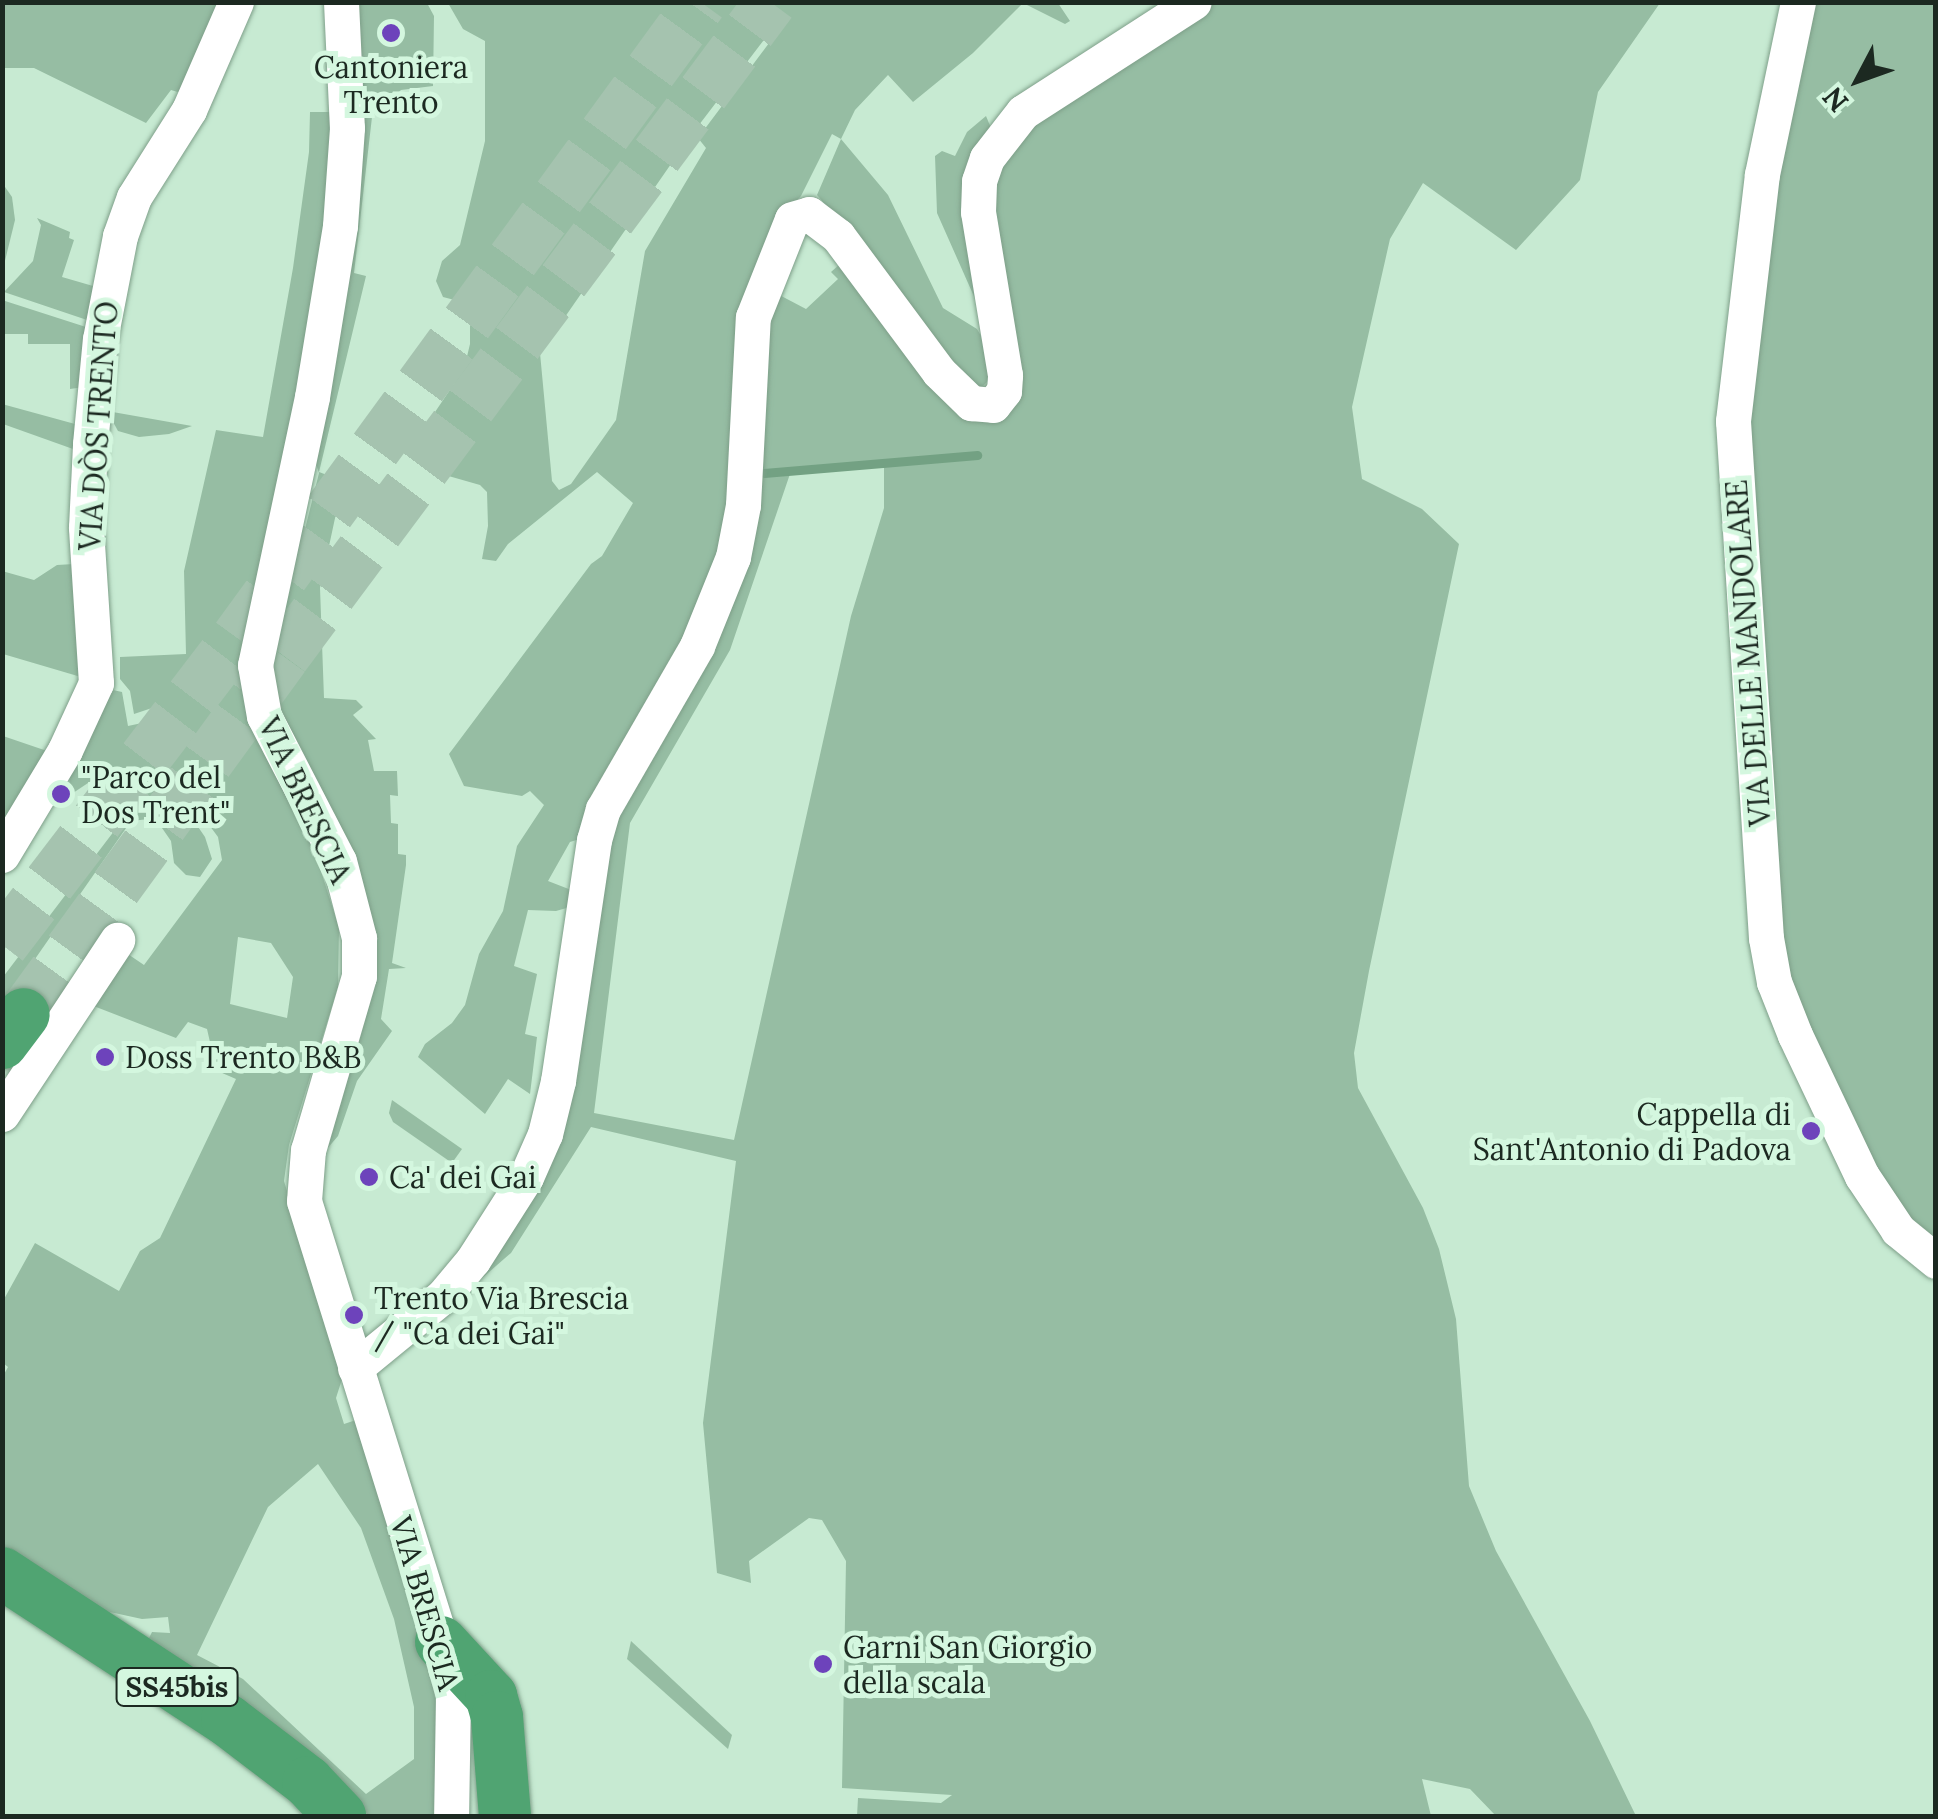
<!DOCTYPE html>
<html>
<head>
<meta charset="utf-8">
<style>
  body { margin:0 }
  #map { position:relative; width:1938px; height:1819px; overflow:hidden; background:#c7ead2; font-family:Lora,serif }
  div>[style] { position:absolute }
  .green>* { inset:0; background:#96bda3 }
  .stream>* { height:9px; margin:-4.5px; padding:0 4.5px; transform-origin:4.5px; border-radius:4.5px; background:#73a183 }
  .highway-tunnel>* { height:52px; margin-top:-26px; transform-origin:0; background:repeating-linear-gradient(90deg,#a5c3af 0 52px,transparent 0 78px) }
  .roads { filter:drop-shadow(0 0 2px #7e9f89) drop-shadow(0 0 2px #7e9f89) }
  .minor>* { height:35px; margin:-17.5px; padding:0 17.5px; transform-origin:17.5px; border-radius:17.5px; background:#fff }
  .highway>* { height:52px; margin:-26px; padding:0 26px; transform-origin:26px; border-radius:26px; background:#50a472 }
  .dots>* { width:28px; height:28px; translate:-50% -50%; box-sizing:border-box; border:5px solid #d4f7df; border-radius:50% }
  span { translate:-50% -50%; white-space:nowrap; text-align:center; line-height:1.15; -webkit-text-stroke:10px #d4f7df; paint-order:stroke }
  .shield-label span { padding:2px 8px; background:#d4f7df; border:2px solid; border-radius:8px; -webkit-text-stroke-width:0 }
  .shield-label { font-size:28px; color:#1c2921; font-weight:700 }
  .poi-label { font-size:30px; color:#1c2921 }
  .left { translate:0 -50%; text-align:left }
  .right { translate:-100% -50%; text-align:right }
  .street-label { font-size:30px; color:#1c2921 }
  .frame { position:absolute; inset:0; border:5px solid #1c2921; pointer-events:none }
  .north { position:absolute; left:1808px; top:30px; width:100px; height:100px; -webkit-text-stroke:8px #d4f7df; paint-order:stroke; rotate:229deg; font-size:28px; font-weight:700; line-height:40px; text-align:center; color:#1c2921 }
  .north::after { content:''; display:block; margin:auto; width:35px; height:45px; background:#1c2921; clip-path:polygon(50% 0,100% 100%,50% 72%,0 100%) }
</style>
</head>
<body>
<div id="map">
  <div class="green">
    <div style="clip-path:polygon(1808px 2px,1935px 3px,1935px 1243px,1907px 1222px,1873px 1169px,1781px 971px,1744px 437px,1766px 217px)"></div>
    <div style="clip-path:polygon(2px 3px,218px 3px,181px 93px,171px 90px,146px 123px,34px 68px,3px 68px)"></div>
    <div style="clip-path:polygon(355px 3px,427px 3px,434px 16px,433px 86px,401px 90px,372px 117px,354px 273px,366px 276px,319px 472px,343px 481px,320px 588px,324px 698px,356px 700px,363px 707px,353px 715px,376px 739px,368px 740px,374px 771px,397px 771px,398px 796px,390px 795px,391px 823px,398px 824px,398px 854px,406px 855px,406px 865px,392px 963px,406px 968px,389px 969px,381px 1019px,392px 1031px,357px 1081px,338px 1136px,315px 1163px,365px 1003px,283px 729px,271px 665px,319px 473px,313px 455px)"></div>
    <div style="clip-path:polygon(evenodd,448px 3px,1058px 3px,1070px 21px,1065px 24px,1023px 3px,973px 53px,913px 102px,888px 75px,855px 110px,841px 139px,888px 195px,943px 308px,977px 329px,987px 346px,990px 379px,982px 387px,962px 379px,869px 254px,817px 195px,841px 139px,832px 134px,801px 196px,779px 221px,716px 571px,586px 837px,570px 842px,548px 881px,579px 893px,577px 905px,556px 911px,528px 910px,514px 966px,537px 974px,525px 1034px,537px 1037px,530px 1094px,508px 1079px,485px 1114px,418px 1057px,425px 1044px,452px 1023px,465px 1005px,479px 954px,503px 911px,517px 846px,544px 805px,530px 791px,522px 796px,464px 786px,449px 754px,591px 564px,602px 556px,633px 503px,597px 472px,508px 544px,496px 561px,482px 559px,488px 526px,487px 492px,480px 485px,445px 475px,429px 446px,433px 415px,464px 369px,470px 344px,470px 304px,443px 297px,436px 281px,442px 261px,460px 245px,485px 141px,485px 41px,463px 29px,448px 3px,770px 32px,775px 35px,698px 138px,706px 148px,645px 251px,616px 420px,571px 484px,559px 490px,552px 481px,540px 353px,689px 138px,770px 32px)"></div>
    <div style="clip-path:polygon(evenodd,1205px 3px,1660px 3px,1598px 92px,1580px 180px,1516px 250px,1423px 183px,1390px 239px,1352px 407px,1362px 479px,1422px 509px,1459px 544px,1369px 971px,1354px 1053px,1358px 1088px,1423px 1208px,1439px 1249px,1456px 1319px,1469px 1486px,1496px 1551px,1590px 1721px,1636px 1816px,1496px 1816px,1470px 1789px,1422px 1779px,1431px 1816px,857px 1816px,858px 1798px,941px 1803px,952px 1795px,842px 1788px,846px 1561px,822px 1520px,809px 1518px,749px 1561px,751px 1583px,717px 1573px,703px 1423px,736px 1161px,591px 1127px,511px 1253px,451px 1305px,529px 1186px,601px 843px,763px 473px,756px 444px,768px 289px,806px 309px,838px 279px,831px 272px,840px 264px,995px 419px,986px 181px,1004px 141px,1205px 3px,884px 463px,884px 508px,851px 616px,734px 1140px,594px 1113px,630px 823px,730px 650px,791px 471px,884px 463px)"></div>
    <div style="clip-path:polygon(evenodd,310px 112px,334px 112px,321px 256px,309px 339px,240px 674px,249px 724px,314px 849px,339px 928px,338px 987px,289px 1145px,284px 1181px,343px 1376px,336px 1398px,344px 1424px,356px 1420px,425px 1649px,436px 1702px,436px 1816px,369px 1816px,323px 1770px,147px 1642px,152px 1632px,170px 1633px,168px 1617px,142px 1619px,96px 1609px,3px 1548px,2px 1378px,8px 1367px,3px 1363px,3px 1301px,35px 1243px,119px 1291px,140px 1251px,160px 1238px,236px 1079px,206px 1066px,212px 1051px,207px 1029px,188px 1022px,176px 1038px,91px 1005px,119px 948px,144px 965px,222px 860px,218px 837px,165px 765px,164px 713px,152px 708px,134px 714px,130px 691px,120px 679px,120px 657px,186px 654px,184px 571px,216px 430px,263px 437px,293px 268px,309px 152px,310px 112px,238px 937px,271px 943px,293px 977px,287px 1018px,230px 1004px,238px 937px,310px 112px,318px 1464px,361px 1528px,394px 1619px,414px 1707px,414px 1759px,366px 1794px,243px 1679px,197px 1655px,268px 1507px,318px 1464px)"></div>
    <div style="clip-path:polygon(986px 116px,991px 128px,984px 319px,937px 213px,935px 156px,942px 151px,955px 156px,967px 132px)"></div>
    <div style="clip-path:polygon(3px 184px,12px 197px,15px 220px,3px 269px)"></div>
    <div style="clip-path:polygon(37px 218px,70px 232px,69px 238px,74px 240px,62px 277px,93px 286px,90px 321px,4px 292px,33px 261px,41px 225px)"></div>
    <div style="clip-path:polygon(2px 300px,89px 328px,84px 387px,70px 389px,70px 344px,28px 344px,28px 334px,3px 334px)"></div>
    <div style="clip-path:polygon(2px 404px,75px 424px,73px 449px,3px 424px)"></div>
    <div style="clip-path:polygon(107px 411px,192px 426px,169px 434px,139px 437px,118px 431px)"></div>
    <div style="clip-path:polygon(74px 564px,81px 677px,3px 654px,2px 571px,34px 580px,57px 565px)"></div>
    <div style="clip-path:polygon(104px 688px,122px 692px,128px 726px,156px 720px,157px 767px,205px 837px,212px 859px,200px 877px,186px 875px,174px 863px,171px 841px,162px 828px,149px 819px,131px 821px,3px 1005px,3px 977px,124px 818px,115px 792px,101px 782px,91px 781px,70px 795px,69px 773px)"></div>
    <div style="clip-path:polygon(3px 736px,50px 752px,3px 829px)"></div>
    <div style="clip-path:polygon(392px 1100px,462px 1149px,452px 1163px,393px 1122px,389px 1113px)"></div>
    <div style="clip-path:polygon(631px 1641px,732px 1735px,728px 1749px,627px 1659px)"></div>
  </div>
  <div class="stream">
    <div style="left:764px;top:473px;width:214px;rotate:-4.8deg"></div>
  </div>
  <div class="highway-tunnel">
    <div style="left:2px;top:945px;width:387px;rotate:-52.6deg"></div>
    <div style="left:237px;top:638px;width:787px;rotate:-53.89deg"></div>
    <div style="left:24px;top:1014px;width:442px;rotate:-54deg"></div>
    <div style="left:284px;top:656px;width:815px;rotate:-53.33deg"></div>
  </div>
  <div class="roads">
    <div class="minor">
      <div style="left:341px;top:2px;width:126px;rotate:87.3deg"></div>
      <div style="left:347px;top:128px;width:98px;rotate:94.1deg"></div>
      <div style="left:340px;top:226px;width:173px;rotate:99.3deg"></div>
      <div style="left:312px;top:397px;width:274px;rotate:102deg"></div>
      <div style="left:255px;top:665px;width:52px;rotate:80deg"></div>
      <div style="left:264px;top:716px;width:163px;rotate:62.7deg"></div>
      <div style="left:339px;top:861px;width:80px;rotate:75.4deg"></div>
      <div style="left:359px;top:938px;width:38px;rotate:90deg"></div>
      <div style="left:359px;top:976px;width:181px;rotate:106.3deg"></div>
      <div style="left:308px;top:1150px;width:51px;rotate:94.5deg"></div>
      <div style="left:304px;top:1201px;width:462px;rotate:72.7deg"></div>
      <div style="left:441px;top:1642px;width:54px;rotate:77.2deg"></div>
      <div style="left:453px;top:1695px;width:121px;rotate:90.9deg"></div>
      <div style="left:1798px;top:2px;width:176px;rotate:101.8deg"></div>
      <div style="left:1762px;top:174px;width:249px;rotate:96.7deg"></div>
      <div style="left:1733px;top:421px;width:518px;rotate:86.35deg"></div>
      <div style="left:1766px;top:938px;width:45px;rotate:79.7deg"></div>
      <div style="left:1774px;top:982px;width:57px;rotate:68.4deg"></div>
      <div style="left:1795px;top:1035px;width:156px;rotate:64.6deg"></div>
      <div style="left:1862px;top:1176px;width:65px;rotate:56.3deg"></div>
      <div style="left:1898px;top:1230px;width:49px;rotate:39.2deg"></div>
      <div style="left:2px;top:855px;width:122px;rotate:-59deg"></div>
      <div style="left:65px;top:750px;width:74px;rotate:-65.2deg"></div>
      <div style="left:96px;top:683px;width:156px;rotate:-93.7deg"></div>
      <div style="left:86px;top:527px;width:83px;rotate:-87.2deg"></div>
      <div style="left:90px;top:444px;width:105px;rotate:-84.6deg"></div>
      <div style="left:100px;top:339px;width:105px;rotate:-79deg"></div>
      <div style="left:120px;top:236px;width:41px;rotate:-70.3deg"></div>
      <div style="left:134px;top:197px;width:103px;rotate:-57.7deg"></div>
      <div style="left:189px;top:110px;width:118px;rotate:-66.5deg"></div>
      <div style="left:2px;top:1114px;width:209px;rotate:-56.5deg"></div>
      <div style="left:355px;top:1368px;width:114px;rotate:-39.3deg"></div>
      <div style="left:443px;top:1296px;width:47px;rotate:-50.2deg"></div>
      <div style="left:473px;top:1260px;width:98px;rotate:-57.4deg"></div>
      <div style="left:526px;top:1177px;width:47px;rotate:-66.2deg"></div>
      <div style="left:545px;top:1134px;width:55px;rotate:-76.2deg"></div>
      <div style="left:558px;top:1081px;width:244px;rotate:-81.5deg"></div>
      <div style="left:594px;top:840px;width:32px;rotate:-74deg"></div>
      <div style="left:603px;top:809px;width:188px;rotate:-60deg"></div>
      <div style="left:697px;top:646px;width:96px;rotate:-68deg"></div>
      <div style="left:733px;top:557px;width:53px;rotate:-79.1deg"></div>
      <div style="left:743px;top:505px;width:188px;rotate:-87deg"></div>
      <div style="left:753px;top:317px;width:105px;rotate:-68.3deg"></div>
      <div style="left:792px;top:219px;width:18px;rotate:-16deg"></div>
      <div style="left:809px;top:214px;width:36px;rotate:37deg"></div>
      <div style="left:838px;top:236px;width:169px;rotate:53.4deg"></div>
      <div style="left:939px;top:372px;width:45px;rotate:44.1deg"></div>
      <div style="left:971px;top:403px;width:22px;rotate:5deg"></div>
      <div style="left:993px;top:405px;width:18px;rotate:-52deg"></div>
      <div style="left:1004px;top:391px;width:16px;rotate:-86deg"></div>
      <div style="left:1005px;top:375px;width:165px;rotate:-99.4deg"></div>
      <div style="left:978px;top:212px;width:31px;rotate:-88deg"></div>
      <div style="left:979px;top:181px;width:24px;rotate:-71deg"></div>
      <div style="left:987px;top:158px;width:58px;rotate:-52deg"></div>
      <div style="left:1023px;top:112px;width:203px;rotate:-32.8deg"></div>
    </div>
    <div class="highway">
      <div style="left:2px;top:1043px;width:36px;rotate:-53deg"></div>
      <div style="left:2px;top:1573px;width:269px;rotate:33.2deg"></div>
      <div style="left:227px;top:1720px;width:102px;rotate:37.4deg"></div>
      <div style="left:308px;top:1782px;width:47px;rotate:46.7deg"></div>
      <div style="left:441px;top:1642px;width:74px;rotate:47.2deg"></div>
      <div style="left:491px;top:1696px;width:22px;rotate:74deg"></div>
      <div style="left:497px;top:1717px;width:99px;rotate:85.4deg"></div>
    </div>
  </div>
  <div class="dots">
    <div style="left:391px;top:33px;background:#6d43bb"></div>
    <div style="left:61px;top:794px;background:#6d43bb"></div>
    <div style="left:105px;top:1057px;background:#6d43bb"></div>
    <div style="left:1811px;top:1131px;background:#6d43bb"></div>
    <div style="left:369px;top:1177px;background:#6d43bb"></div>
    <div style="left:354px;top:1315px;background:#6d43bb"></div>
    <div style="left:823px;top:1664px;background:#6d43bb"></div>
  </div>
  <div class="shield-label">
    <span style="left:177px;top:1687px">SS45bis</span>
  </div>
  <div class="poi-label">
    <span style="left:391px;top:84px">Cantoniera<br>Trento</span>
    <span class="left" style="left:81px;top:794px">"Parco del<br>Dos Trent"</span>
    <span class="left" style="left:125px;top:1057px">Doss Trento B&amp;B</span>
    <span class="right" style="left:1791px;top:1131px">Cappella di<br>Sant'Antonio di Padova</span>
    <span class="left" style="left:389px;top:1177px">Ca' dei Gai</span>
    <span class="left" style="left:374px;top:1315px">Trento Via Brescia<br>/ "Ca dei Gai"</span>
    <span class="left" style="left:843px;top:1664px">Garni San Giorgio<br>della scala</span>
  </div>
  <div class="street-label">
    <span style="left:98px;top:426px;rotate:-86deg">VIA DÒS TRENTO</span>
    <span style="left:1748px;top:653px;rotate:-94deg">VIA DELLE MANDOLARE</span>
    <span style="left:305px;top:800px;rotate:65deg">VIA BRESCIA</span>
    <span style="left:425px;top:1603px;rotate:74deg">VIA BRESCIA</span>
  </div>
  <div class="frame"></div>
  <div class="north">N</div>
</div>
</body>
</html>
